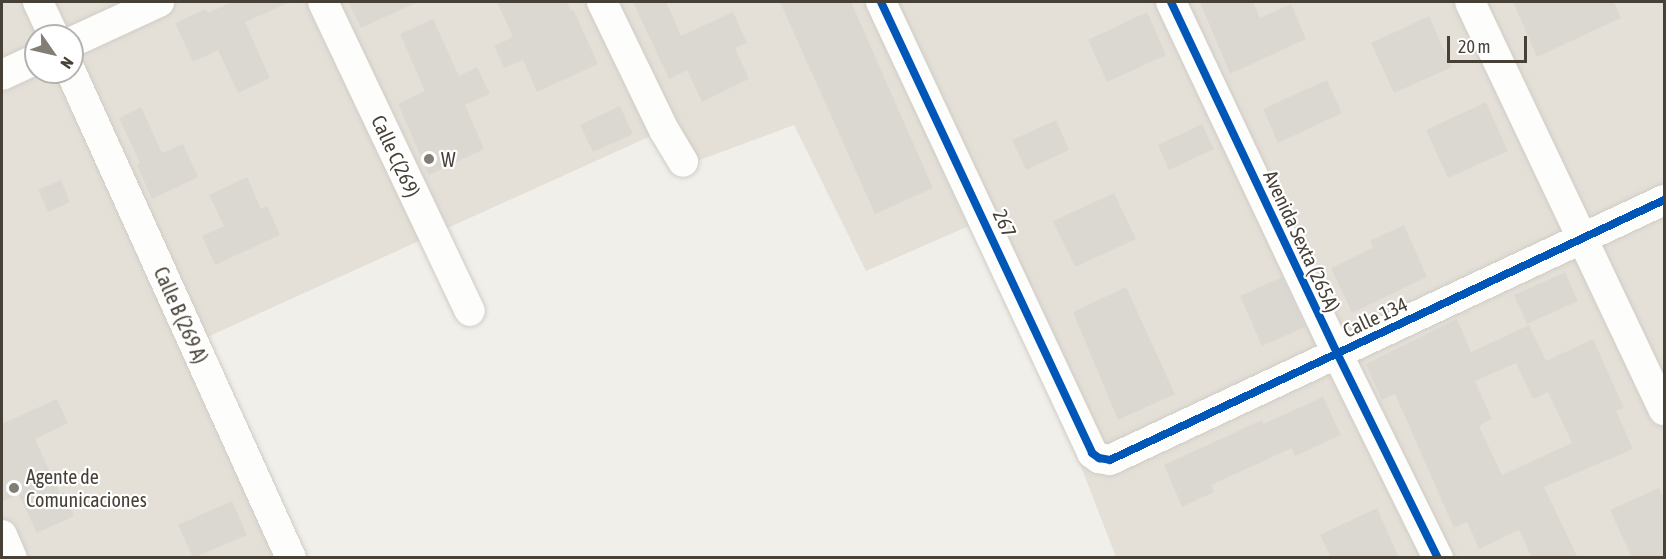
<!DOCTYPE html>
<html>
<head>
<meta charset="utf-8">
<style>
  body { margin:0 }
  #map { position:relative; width:1666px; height:559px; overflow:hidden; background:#f1efea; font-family:"Asap Condensed",sans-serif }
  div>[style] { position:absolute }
  .residential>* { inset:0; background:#e5e0d7 }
  .building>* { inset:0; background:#dbd8d2 }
  .roads { filter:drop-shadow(0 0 2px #cfccc7) drop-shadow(0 0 2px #cfccc7) }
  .minor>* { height:30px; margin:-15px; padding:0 15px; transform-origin:15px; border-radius:15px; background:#fdfdfc }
  .cycleway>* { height:8px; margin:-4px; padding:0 4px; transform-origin:4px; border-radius:4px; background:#0057b8 }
  .dots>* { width:16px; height:16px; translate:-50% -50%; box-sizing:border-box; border:3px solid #fff; border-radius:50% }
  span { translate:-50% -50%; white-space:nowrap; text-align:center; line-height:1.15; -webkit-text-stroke:4.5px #fff; paint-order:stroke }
  .street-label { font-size:20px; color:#474036 }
  .poi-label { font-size:20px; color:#474036 }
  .left { translate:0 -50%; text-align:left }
  .frame { position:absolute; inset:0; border:3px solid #474036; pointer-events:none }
  .north { position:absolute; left:24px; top:24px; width:60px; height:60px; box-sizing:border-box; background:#fff; border:2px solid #b5b3af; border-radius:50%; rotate:124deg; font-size:16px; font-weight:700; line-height:24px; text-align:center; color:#474036 }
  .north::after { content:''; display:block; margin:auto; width:21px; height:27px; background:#827d75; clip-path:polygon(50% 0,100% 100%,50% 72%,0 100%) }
  .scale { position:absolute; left:1447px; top:36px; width:80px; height:27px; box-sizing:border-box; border:3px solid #474036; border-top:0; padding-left:8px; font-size:18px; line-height:21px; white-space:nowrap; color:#474036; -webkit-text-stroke:4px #fff; paint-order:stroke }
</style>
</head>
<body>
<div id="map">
  <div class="residential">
    <div style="clip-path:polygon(evenodd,2px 2px,1664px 2px,1664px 557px,1116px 557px,985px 219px,866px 271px,794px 125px,689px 164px,664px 130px,194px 343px,291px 557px,2px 557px,2px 2px,36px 36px,72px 36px,72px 72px,36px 72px,36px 36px)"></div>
  </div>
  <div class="building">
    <div style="clip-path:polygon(232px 2px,290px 2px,245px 22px,270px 78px,238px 93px,218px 50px,193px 62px,175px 23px,206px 9px,208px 13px)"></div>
    <div style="clip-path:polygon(348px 2px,418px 2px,361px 28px)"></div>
    <div style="clip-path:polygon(497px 2px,567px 2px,571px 11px,573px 9px,598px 64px,537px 92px,523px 60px,504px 68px,494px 46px,513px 37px)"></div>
    <div style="clip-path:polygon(633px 2px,666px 2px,681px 36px,733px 12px,747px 43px,735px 48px,749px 79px,702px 102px,687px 70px,669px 79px)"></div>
    <div style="clip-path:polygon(780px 2px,851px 2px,933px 188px,875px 214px)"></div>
    <div style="clip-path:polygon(1200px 2px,1253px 2px,1260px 18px,1291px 4px,1306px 39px,1230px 74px)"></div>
    <div style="clip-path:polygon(1513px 2px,1614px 2px,1621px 18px,1537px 57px)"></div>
    <div style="clip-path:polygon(1147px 12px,1166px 55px,1107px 82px,1088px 40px)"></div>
    <div style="clip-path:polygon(1429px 16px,1452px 67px,1394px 93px,1371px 43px)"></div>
    <div style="clip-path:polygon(433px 19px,459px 76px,477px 67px,490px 94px,465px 105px,484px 149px,429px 175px,398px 104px,425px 91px,400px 34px)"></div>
    <div style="clip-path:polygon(1327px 80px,1342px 113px,1278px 143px,1263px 109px)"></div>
    <div style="clip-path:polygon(1486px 102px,1508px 151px,1448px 178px,1426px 130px)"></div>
    <div style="clip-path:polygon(620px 106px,633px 134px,593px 152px,580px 125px)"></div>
    <div style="clip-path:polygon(141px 107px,162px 153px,183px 144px,198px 177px,152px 199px,137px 165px,140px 163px,119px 118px)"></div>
    <div style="clip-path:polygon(1056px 120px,1069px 150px,1026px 170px,1012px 140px)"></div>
    <div style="clip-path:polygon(1202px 124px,1214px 149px,1169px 170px,1158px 145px)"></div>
    <div style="clip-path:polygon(247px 177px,261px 209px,267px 206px,280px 235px,215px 265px,202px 236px,224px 226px,209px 195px)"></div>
    <div style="clip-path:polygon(61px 180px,70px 202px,48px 212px,38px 190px)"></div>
    <div style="clip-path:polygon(1114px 193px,1136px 239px,1075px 267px,1053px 221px)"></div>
    <div style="clip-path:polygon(1404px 225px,1427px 277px,1352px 313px,1331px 268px,1373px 248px,1370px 241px)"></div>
    <div style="clip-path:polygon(1565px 272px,1578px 301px,1527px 324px,1514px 295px)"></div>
    <div style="clip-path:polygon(1282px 277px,1305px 327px,1262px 346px,1240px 296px)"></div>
    <div style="clip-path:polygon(1126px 287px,1175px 394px,1118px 420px,1073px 312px)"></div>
    <div style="clip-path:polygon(evenodd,1457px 319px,1471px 352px,1529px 325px,1546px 361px,1593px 339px,1624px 408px,1616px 411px,1633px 449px,1544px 487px,1578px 558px,1532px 558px,1519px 530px,1479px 549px,1467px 522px,1454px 528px,1395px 394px,1382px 400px,1366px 364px,1457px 319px,1516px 363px,1533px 399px,1548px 392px,1572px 443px,1502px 475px,1479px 426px,1492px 419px,1475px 381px,1516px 363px)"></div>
    <div style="clip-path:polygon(1323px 397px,1341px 435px,1295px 456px,1292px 448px,1211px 485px,1214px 492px,1182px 507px,1164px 465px,1262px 420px,1263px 424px)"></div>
    <div style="clip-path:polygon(57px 399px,68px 423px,35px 439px,60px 494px,64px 492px,74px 516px,37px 533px,18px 494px,2px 502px,2px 424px)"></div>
    <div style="clip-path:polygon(1659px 488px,1665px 499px,1665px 558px,1632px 558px,1610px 510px)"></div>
    <div style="clip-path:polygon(232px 501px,247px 535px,193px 558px,178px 525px)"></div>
    <div style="clip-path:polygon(1377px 508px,1399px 558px,1331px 558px,1320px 535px)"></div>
  </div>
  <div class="roads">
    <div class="minor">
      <div style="left:38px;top:2px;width:38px;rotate:65deg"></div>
      <div style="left:323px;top:2px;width:342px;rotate:64.6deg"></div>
      <div style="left:602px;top:2px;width:142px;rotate:64.2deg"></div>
      <div style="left:664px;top:130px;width:37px;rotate:59deg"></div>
      <div style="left:881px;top:2px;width:498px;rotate:64.9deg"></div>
      <div style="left:1092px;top:453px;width:9px;rotate:36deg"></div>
      <div style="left:1099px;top:458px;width:11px;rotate:10deg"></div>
      <div style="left:1110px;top:460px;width:612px;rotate:-25.14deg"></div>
      <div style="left:1171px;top:2px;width:388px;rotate:64.7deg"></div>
      <div style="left:1337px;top:353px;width:229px;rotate:63.8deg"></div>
      <div style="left:1470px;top:2px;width:452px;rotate:64.6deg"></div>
      <div style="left:72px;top:42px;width:96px;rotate:-24.7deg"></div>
      <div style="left:71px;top:72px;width:533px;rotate:65.64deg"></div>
      <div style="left:2px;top:75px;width:38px;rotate:-25deg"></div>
      <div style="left:2px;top:535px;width:25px;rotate:67deg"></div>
    </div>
  </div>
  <div class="cycleway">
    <div style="left:881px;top:2px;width:498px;rotate:64.9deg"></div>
    <div style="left:1092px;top:453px;width:9px;rotate:36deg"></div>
    <div style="left:1099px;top:458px;width:11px;rotate:10deg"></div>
    <div style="left:1110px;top:460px;width:612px;rotate:-25.14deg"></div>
    <div style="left:1171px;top:2px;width:388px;rotate:64.7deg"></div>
    <div style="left:1337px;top:353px;width:229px;rotate:63.8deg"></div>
  </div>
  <div class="dots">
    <div style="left:429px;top:159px;background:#827d75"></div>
    <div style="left:14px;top:488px;background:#827d75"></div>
  </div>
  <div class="street-label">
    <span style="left:396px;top:156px;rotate:65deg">Calle C(269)</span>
    <span style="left:1005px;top:223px;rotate:65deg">267</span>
    <span style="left:1302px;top:241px;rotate:65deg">Avenida Sexta (265A)</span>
    <span style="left:181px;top:315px;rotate:66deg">Calle B (269 A)</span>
    <span style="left:1375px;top:317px;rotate:-25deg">Calle 134</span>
  </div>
  <div class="poi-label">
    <span class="left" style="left:441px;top:159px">W</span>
    <span class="left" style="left:26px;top:488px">Agente de<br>Comunicaciones</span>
  </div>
  <div class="frame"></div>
  <div class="north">N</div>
  <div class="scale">20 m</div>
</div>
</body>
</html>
